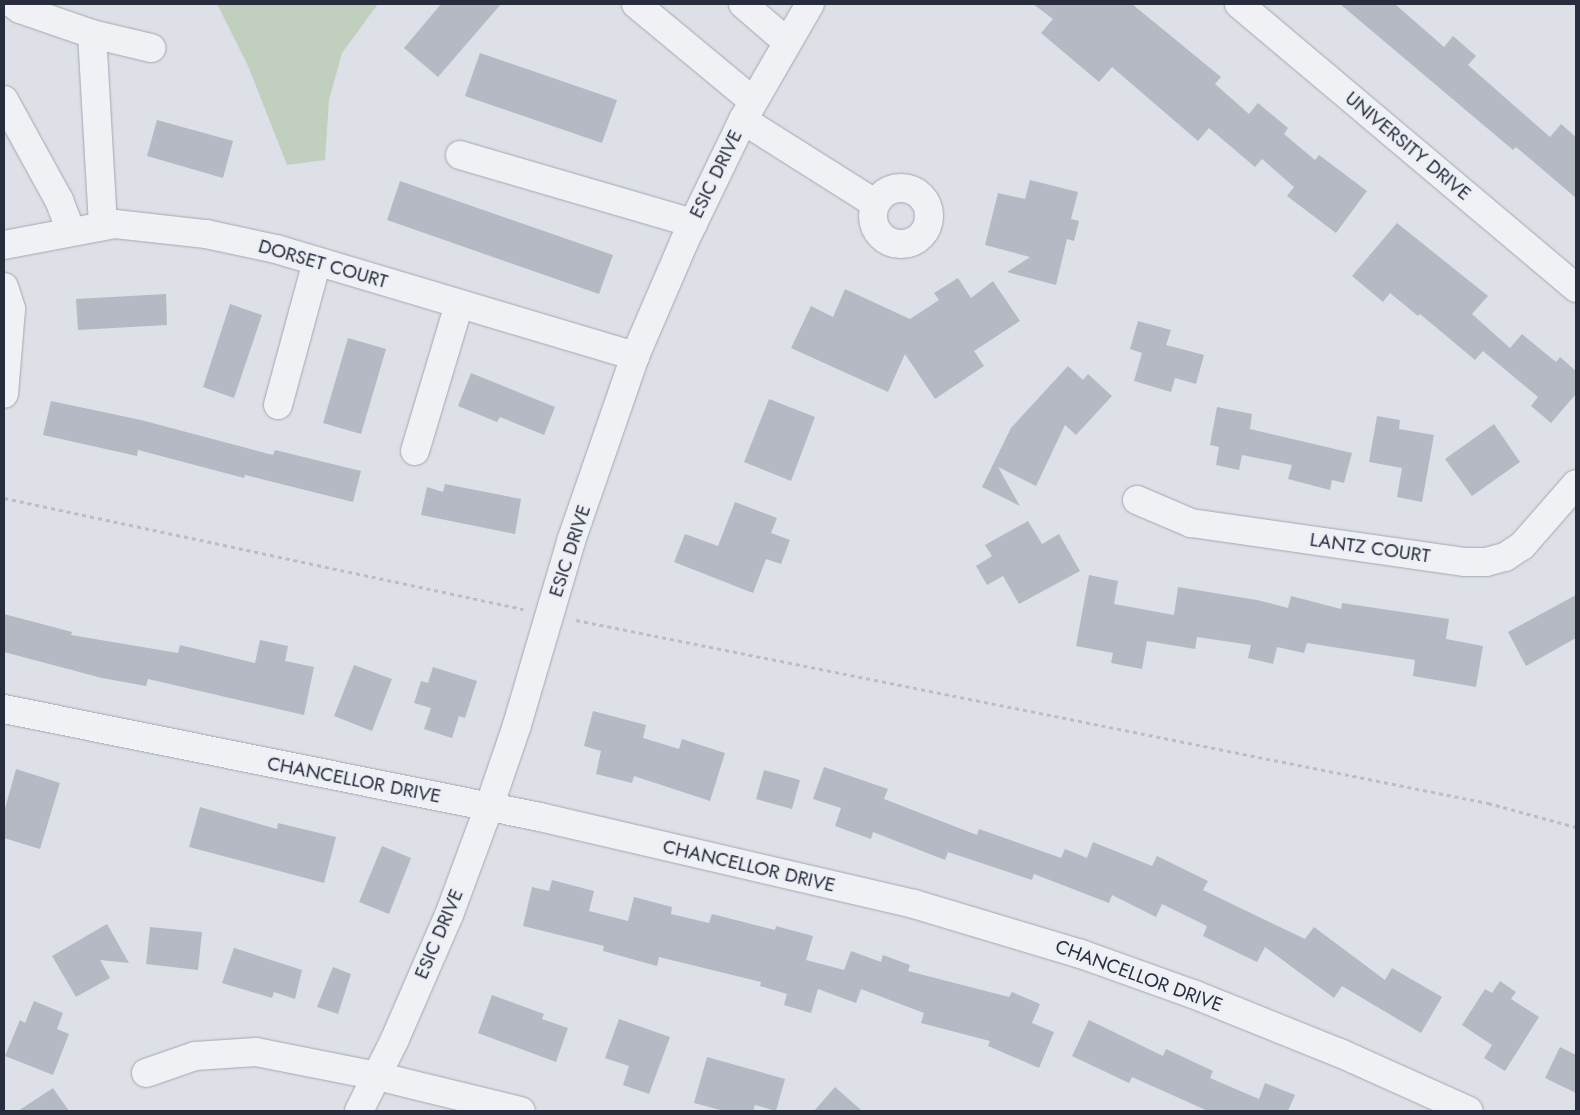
<!DOCTYPE html>
<html>
<head>
<meta charset="utf-8">
<style>
  body { margin:0 }
  #map { position:relative; width:1580px; height:1115px; overflow:hidden; background:#dde0e7; font-family:Jost,sans-serif }
  div>[style] { position:absolute }
  .green>* { inset:0; background:#c1d0be }
  .building>* { inset:0; background:#b4b9c3 }
  .path>* { height:3px; margin-top:-1.5px; transform-origin:0; background:repeating-linear-gradient(90deg,#bcbec5 0 4px,transparent 0 8px) }
  .roads { filter:drop-shadow(0 0 1px #a3a7b1) drop-shadow(0 0 1px #a3a7b1) }
  .minor>* { height:28px; margin:-14px; padding:0 14px; transform-origin:14px; border-radius:14px; background:#f0f1f5 }
  .minor>.ring { margin:-14px; padding:0; box-sizing:content-box; background:none; border:28px solid #f0f1f5; border-radius:50% }
  span { translate:-50% -50%; white-space:nowrap; text-align:center; line-height:1.15; -webkit-text-stroke:5px #eceff4; paint-order:stroke }
  .street-label { font-size:19px; color:#272d3d }
  .frame { position:absolute; inset:0; border:5px solid #272d3d; pointer-events:none }
</style>
</head>
<body>
<div id="map">
  <div class="green">
    <div style="clip-path:polygon(217px 4px,378px 4px,342px 53px,329px 100px,325px 160px,287px 165px,248px 66px)"></div>
  </div>
  <div class="building">
    <div style="clip-path:polygon(441px 4px,501px 4px,438px 77px,404px 48px)"></div>
    <div style="clip-path:polygon(1033px 4px,1132px 4px,1221px 77px,1215px 84px,1249px 114px,1258px 103px,1288px 128px,1284px 134px,1315px 160px,1319px 155px,1367px 191px,1336px 233px,1287px 196px,1294px 187px,1262px 159px,1255px 167px,1209px 128px,1198px 141px,1112px 67px,1099px 82px,1041px 33px,1053px 19px)"></div>
    <div style="clip-path:polygon(1340px 4px,1395px 4px,1444px 47px,1453px 36px,1476px 56px,1468px 65px,1550px 137px,1561px 124px,1576px 137px,1576px 198px,1516px 147px,1513px 150px)"></div>
    <div style="clip-path:polygon(480px 53px,617px 100px,602px 143px,465px 96px)"></div>
    <div style="clip-path:polygon(157px 120px,233px 141px,223px 178px,147px 156px)"></div>
    <div style="clip-path:polygon(1030px 180px,1078px 192px,1071px 219px,1079px 221px,1074px 241px,1067px 239px,1056px 285px,1007px 272px,1030px 257px,985px 245px,998px 193px,1025px 199px)"></div>
    <div style="clip-path:polygon(400px 181px,613px 255px,599px 294px,387px 220px)"></div>
    <div style="clip-path:polygon(1397px 223px,1488px 296px,1472px 314px,1510px 348px,1522px 334px,1556px 362px,1560px 357px,1576px 371px,1576px 394px,1551px 423px,1531px 406px,1538px 397px,1483px 351px,1475px 360px,1420px 314px,1418px 316px,1390px 293px,1383px 302px,1352px 276px)"></div>
    <div style="clip-path:polygon(958px 278px,971px 298px,993px 281px,1020px 321px,974px 351px,984px 366px,935px 399px,905px 354px,888px 392px,791px 348px,811px 306px,833px 317px,845px 289px,910px 319px,939px 300px,934px 293px)"></div>
    <div style="clip-path:polygon(166px 294px,167px 325px,78px 330px,76px 299px)"></div>
    <div style="clip-path:polygon(230px 304px,262px 315px,234px 398px,203px 387px)"></div>
    <div style="clip-path:polygon(1138px 321px,1171px 330px,1166px 345px,1204px 355px,1196px 384px,1175px 378px,1171px 392px,1134px 381px,1142px 353px,1130px 349px)"></div>
    <div style="clip-path:polygon(348px 338px,386px 349px,361px 434px,323px 423px)"></div>
    <div style="clip-path:polygon(1068px 366px,1083px 380px,1088px 374px,1112px 396px,1076px 435px,1065px 425px,1036px 486px,998px 467px,1020px 506px,982px 487px,1011px 428px)"></div>
    <div style="clip-path:polygon(471px 373px,555px 407px,544px 435px,500px 417px,497px 422px,458px 406px)"></div>
    <div style="clip-path:polygon(769px 399px,815px 417px,791px 481px,744px 462px)"></div>
    <div style="clip-path:polygon(51px 401px,141px 420px,273px 455px,275px 450px,361px 471px,353px 502px,245px 475px,244px 478px,138px 450px,137px 456px,43px 435px)"></div>
    <div style="clip-path:polygon(1217px 407px,1252px 414px,1250px 429px,1352px 453px,1344px 483px,1332px 480px,1330px 490px,1288px 479px,1292px 465px,1242px 455px,1239px 470px,1216px 465px,1219px 447px,1210px 445px)"></div>
    <div style="clip-path:polygon(1377px 416px,1400px 420px,1399px 429px,1434px 435px,1422px 502px,1397px 497px,1402px 468px,1369px 462px)"></div>
    <div style="clip-path:polygon(1494px 424px,1520px 462px,1472px 496px,1445px 459px)"></div>
    <div style="clip-path:polygon(445px 484px,521px 499px,515px 534px,421px 515px,427px 487px,443px 492px)"></div>
    <div style="clip-path:polygon(735px 502px,777px 518px,771px 533px,790px 540px,781px 564px,766px 559px,753px 593px,674px 562px,685px 534px,718px 546px)"></div>
    <div style="clip-path:polygon(1028px 521px,1042px 544px,1059px 534px,1080px 571px,1019px 604px,1003px 576px,987px 585px,976px 566px,992px 556px,985px 545px)"></div>
    <div style="clip-path:polygon(1089px 575px,1118px 581px,1114px 604px,1174px 615px,1178px 587px,1257px 600px,1288px 608px,1291px 596px,1341px 609px,1342px 603px,1449px 619px,1446px 639px,1483px 646px,1476px 687px,1413px 676px,1415px 660px,1307px 643px,1304px 653px,1277px 647px,1273px 664px,1248px 658px,1251px 645px,1197px 637px,1195px 649px,1147px 641px,1142px 669px,1111px 663px,1113px 653px,1076px 646px)"></div>
    <div style="clip-path:polygon(1576px 595px,1576px 638px,1526px 666px,1508px 632px)"></div>
    <div style="clip-path:polygon(4px 614px,72px 632px,71px 635px,178px 653px,180px 645px,255px 663px,260px 640px,288px 646px,285px 661px,314px 667px,304px 715px,148px 679px,146px 686px,102px 678px,4px 652px)"></div>
    <div style="clip-path:polygon(354px 665px,392px 679px,372px 731px,334px 716px)"></div>
    <div style="clip-path:polygon(433px 667px,477px 681px,465px 718px,459px 716px,452px 738px,424px 729px,431px 708px,414px 703px,421px 681px,428px 683px)"></div>
    <div style="clip-path:polygon(593px 711px,646px 725px,643px 738px,679px 749px,682px 739px,725px 753px,710px 801px,634px 776px,632px 783px,596px 774px,601px 751px,584px 746px)"></div>
    <div style="clip-path:polygon(824px 767px,888px 789px,884px 799px,977px 835px,979px 829px,1061px 858px,1065px 849px,1087px 858px,1093px 842px,1152px 866px,1157px 856px,1208px 881px,1203px 890px,1305px 939px,1314px 927px,1385px 980px,1392px 968px,1442px 997px,1421px 1033px,1342px 986px,1334px 998px,1265px 947px,1257px 962px,1203px 936px,1207px 926px,1162px 904px,1156px 917px,1112px 895px,1109px 903px,1034px 874px,1032px 880px,948px 852px,945px 860px,873px 832px,871px 839px,835px 826px,841px 808px,813px 799px)"></div>
    <div style="clip-path:polygon(16px 769px,60px 783px,40px 849px,4px 838px,4px 812px)"></div>
    <div style="clip-path:polygon(764px 770px,800px 780px,792px 809px,756px 799px)"></div>
    <div style="clip-path:polygon(200px 807px,277px 829px,278px 823px,336px 837px,324px 883px,189px 847px)"></div>
    <div style="clip-path:polygon(382px 846px,411px 858px,389px 914px,359px 902px)"></div>
    <div style="clip-path:polygon(552px 880px,594px 891px,589px 911px,628px 921px,634px 897px,672px 907px,671px 914px,709px 923px,712px 914px,775px 930px,776px 926px,813px 936px,806px 960px,844px 970px,851px 951px,881px 962px,883px 955px,910px 965px,908px 971px,1009px 997px,1012px 992px,1040px 1004px,1032px 1023px,1054px 1032px,1039px 1068px,988px 1046px,990px 1041px,921px 1023px,924px 1013px,861px 989px,856px 1003px,818px 989px,811px 1013px,784px 1005px,787px 994px,760px 986px,761px 982px,659px 957px,657px 966px,603px 951px,604px 946px,523px 926px,532px 887px,549px 891px)"></div>
    <div style="clip-path:polygon(107px 924px,129px 963px,100px 960px,110px 978px,76px 997px,52px 956px)"></div>
    <div style="clip-path:polygon(150px 927px,202px 932px,198px 970px,146px 964px)"></div>
    <div style="clip-path:polygon(234px 948px,302px 970px,295px 999px,274px 992px,272px 998px,222px 983px)"></div>
    <div style="clip-path:polygon(333px 967px,351px 974px,338px 1014px,317px 1007px)"></div>
    <div style="clip-path:polygon(1500px 981px,1516px 992px,1511px 999px,1539px 1017px,1505px 1071px,1484px 1058px,1492px 1045px,1462px 1025px,1485px 989px,1492px 993px)"></div>
    <div style="clip-path:polygon(492px 995px,544px 1014px,542px 1019px,568px 1028px,556px 1062px,478px 1033px)"></div>
    <div style="clip-path:polygon(34px 1001px,63px 1013px,57px 1029px,69px 1034px,53px 1075px,5px 1056px,20px 1020px,25px 1023px)"></div>
    <div style="clip-path:polygon(619px 1019px,670px 1037px,649px 1094px,623px 1085px,629px 1066px,605px 1058px)"></div>
    <div style="clip-path:polygon(1089px 1020px,1163px 1056px,1166px 1049px,1213px 1071px,1210px 1078px,1259px 1099px,1265px 1083px,1295px 1095px,1288px 1111px,1208px 1111px,1132px 1077px,1129px 1083px,1072px 1056px)"></div>
    <div style="clip-path:polygon(1560px 1047px,1576px 1055px,1576px 1093px,1545px 1078px)"></div>
    <div style="clip-path:polygon(707px 1057px,785px 1079px,776px 1111px,755px 1105px,753px 1111px,724px 1111px,694px 1103px)"></div>
    <div style="clip-path:polygon(835px 1087px,862px 1111px,814px 1111px)"></div>
    <div style="clip-path:polygon(53px 1088px,69px 1111px,18px 1111px)"></div>
  </div>
  <div class="path">
    <div style="left:4px;top:498px;width:531px;rotate:12.07deg"></div>
    <div style="left:576px;top:620px;width:930px;rotate:11.35deg"></div>
    <div style="left:1488px;top:803px;width:91px;rotate:15.3deg"></div>
  </div>
  <div class="roads">
    <div class="minor">
      <div style="left:13px;top:4px;width:9px;rotate:36deg"></div>
      <div style="left:20px;top:9px;width:76px;rotate:19.1deg"></div>
      <div style="left:92px;top:34px;width:61px;rotate:13.3deg"></div>
      <div style="left:636px;top:4px;width:152px;rotate:39.7deg"></div>
      <div style="left:743px;top:4px;width:58px;rotate:40.8deg"></div>
      <div style="left:1239px;top:4px;width:441px;rotate:40.1deg"></div>
      <div style="left:92px;top:34px;width:192px;rotate:86.7deg"></div>
      <div style="left:4px;top:100px;width:114px;rotate:61.2deg"></div>
      <div style="left:59px;top:200px;width:33px;rotate:69deg"></div>
      <div style="left:743px;top:120px;width:157px;rotate:32.3deg"></div>
      <div style="left:460px;top:155px;width:243px;rotate:16.3deg"></div>
      <div class="ring" style="left:873px;top:188px;width:28px;height:28px"></div>
      <div style="left:4px;top:245px;width:113px;rotate:-10.7deg"></div>
      <div style="left:115px;top:224px;width:92px;rotate:6.3deg"></div>
      <div style="left:206px;top:234px;width:72px;rotate:12.1deg"></div>
      <div style="left:276px;top:249px;width:375px;rotate:16.6deg"></div>
      <div style="left:4px;top:287px;width:23px;rotate:72deg"></div>
      <div style="left:11px;top:309px;width:85px;rotate:94.7deg"></div>
      <div style="left:278px;top:405px;width:149px;rotate:-74.8deg"></div>
      <div style="left:415px;top:451px;width:153px;rotate:-73.3deg"></div>
      <div style="left:1137px;top:500px;width:59px;rotate:23.1deg"></div>
      <div style="left:1191px;top:523px;width:277px;rotate:8.1deg"></div>
      <div style="left:1465px;top:562px;width:21px"></div>
      <div style="left:1486px;top:562px;width:20px;rotate:-15deg"></div>
      <div style="left:1505px;top:557px;width:20px;rotate:-33deg"></div>
      <div style="left:1522px;top:546px;width:82px;rotate:-48.9deg"></div>
      <div style="left:4px;top:709px;width:547px;rotate:11.39deg"></div>
      <div style="left:540px;top:817px;width:384px;rotate:13.1deg"></div>
      <div style="left:914px;top:904px;width:174px;rotate:16.7deg"></div>
      <div style="left:1081px;top:954px;width:119px;rotate:19.7deg"></div>
      <div style="left:1193px;top:994px;width:158px;rotate:21.9deg"></div>
      <div style="left:1340px;top:1053px;width:141px;rotate:24.2deg"></div>
      <div style="left:146px;top:1073px;width:52px;rotate:-19.1deg"></div>
      <div style="left:195px;top:1056px;width:61px;rotate:-3.8deg"></div>
      <div style="left:256px;top:1052px;width:123px;rotate:11.2deg"></div>
      <div style="left:377px;top:1076px;width:148px;rotate:13.7deg"></div>
      <div style="left:359px;top:1111px;width:80px;rotate:-63.4deg"></div>
      <div style="left:395px;top:1039px;width:135px;rotate:-66.5deg"></div>
      <div style="left:449px;top:915px;width:115px;rotate:-69.7deg"></div>
      <div style="left:489px;top:807px;width:87px;rotate:-71.1deg"></div>
      <div style="left:517px;top:725px;width:192px;rotate:-73.6deg"></div>
      <div style="left:571px;top:541px;width:196px;rotate:-70.9deg"></div>
      <div style="left:635px;top:356px;width:124px;rotate:-66.7deg"></div>
      <div style="left:684px;top:242px;width:136px;rotate:-64.2deg"></div>
      <div style="left:743px;top:120px;width:134px;rotate:-60deg"></div>
    </div>
  </div>
  <div class="street-label">
    <span style="left:1408px;top:146px;rotate:40deg">UNIVERSITY DRIVE</span>
    <span style="left:716px;top:174px;rotate:-64deg">ESIC DRIVE</span>
    <span style="left:323px;top:264px;rotate:16deg">DORSET COURT</span>
    <span style="left:1370px;top:548px;rotate:8deg">LANTZ COURT</span>
    <span style="left:570px;top:551px;rotate:-72deg">ESIC DRIVE</span>
    <span style="left:354px;top:780px;rotate:11deg">CHANCELLOR DRIVE</span>
    <span style="left:749px;top:866px;rotate:13deg">CHANCELLOR DRIVE</span>
    <span style="left:439px;top:934px;rotate:-67deg">ESIC DRIVE</span>
    <span style="left:1139px;top:976px;rotate:20deg">CHANCELLOR DRIVE</span>
  </div>
  <div class="frame"></div>
</div>
</body>
</html>
